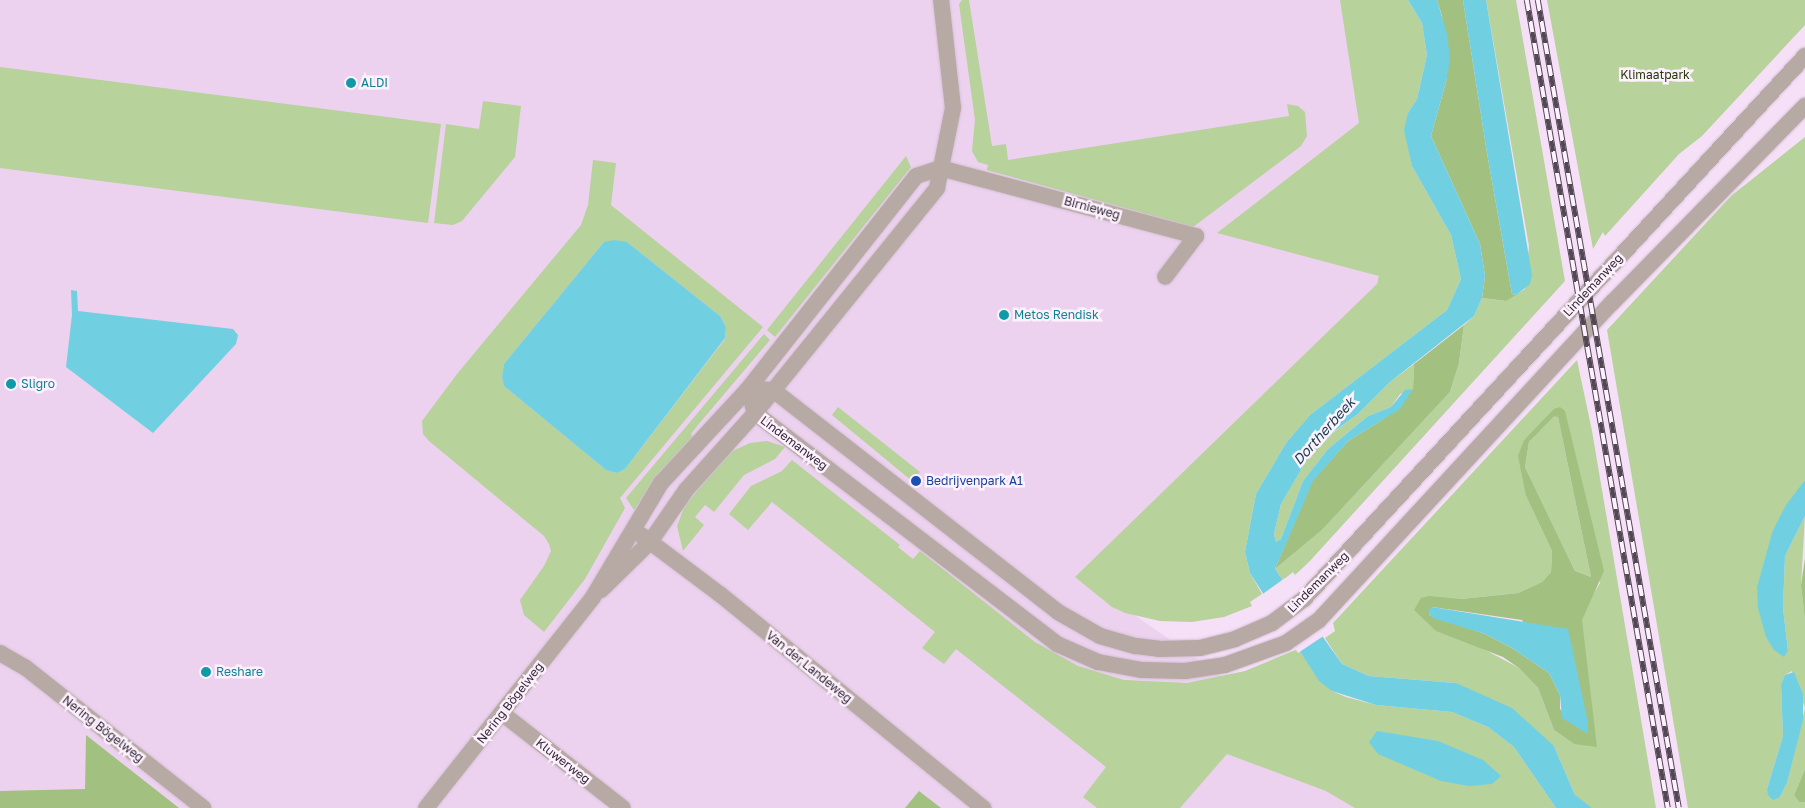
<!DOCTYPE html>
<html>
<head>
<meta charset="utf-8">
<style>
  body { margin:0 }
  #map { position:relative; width:1805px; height:808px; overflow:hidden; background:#f6e0f8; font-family:"Golos Text",sans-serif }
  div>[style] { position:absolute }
  .built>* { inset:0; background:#ecd2ee }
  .green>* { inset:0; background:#b7d29a }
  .forest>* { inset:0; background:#a2c180 }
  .water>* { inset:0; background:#70d0e2 }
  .pier>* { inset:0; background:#f6e0f8 }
  .roads { filter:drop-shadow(0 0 1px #d3bfd4) drop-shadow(0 0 1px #d3bfd4) }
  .minor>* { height:16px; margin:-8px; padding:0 8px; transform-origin:8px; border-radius:8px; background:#b7a9a4 }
  .rail>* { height:5.5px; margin-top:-2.75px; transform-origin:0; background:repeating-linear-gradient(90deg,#fef1ff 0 11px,#524753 0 22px); box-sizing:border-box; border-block:1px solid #524753 }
  .dots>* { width:14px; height:14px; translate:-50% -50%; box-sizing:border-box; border:2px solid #fef1ff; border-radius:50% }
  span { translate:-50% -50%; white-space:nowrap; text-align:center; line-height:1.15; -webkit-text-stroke:5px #fef1ff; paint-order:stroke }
  .park-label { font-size:12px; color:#273a0a }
  .culture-label { font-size:12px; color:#0d838f }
  .left { translate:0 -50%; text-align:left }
  .street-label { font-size:12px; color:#312932 }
  .transit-label { font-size:12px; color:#164399 }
  .water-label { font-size:14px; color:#113e46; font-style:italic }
</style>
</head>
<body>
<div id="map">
  <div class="built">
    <div style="clip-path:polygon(0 0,1365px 0,1398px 272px,1083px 579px,1255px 699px,1345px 793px,1366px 808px,160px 808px,93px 795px,0 797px)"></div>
  </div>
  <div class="green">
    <div style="clip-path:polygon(962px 0,969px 0,992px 146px,1006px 144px,1008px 160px,1289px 116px,1287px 104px,1298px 106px,1305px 112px,1307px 136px,1301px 146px,1193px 227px,987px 170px,988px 165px,978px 162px,972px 151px,975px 120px,959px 4px)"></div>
    <div style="clip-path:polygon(1340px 0,1408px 0,1422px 23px,1427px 55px,1417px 99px,1408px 113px,1412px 166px,1451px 235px,1461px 279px,1447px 310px,1310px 415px,1286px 443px,1256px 494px,1245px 552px,1250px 573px,1262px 594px,1250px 602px,1252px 606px,1224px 617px,1192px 622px,1160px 621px,1125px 613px,1112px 607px,1075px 577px,1377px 284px,1379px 276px,1217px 233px,1359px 123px)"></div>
    <div style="clip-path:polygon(1486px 0,1516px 0,1565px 281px,1309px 562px,1295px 575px,1293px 572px,1283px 580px,1275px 569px,1322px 530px,1450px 392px,1459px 363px,1464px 325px,1474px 316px,1482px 298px,1505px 301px,1525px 289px,1529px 246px)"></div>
    <div style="clip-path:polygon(1547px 0,1805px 0,1805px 25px,1702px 136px,1679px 154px,1605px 236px,1603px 232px,1593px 249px)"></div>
    <div style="clip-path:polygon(0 67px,441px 124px,428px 223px,0 168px)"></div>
    <div style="clip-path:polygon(483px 101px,521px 106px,515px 157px,462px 221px,453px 225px,434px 223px,446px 124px,479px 129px)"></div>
    <div style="clip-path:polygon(evenodd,1805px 137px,1805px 480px,1773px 530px,1784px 656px,1788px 651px,1783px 608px,1785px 556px,1805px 516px,1801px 585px,1805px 621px,1805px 769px,1794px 795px,1799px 802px,1805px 802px,1805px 808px,1688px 808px,1607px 330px,1731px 196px,1805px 137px,1792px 671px,1805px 708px,1787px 783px,1780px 797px,1767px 789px,1783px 736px,1781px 684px,1785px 675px,1792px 671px)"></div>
    <div style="clip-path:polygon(906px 156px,911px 167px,775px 337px,767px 330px)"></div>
    <div style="clip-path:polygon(evenodd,593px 160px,616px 163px,611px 205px,763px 327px,620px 498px,625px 508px,585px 579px,544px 632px,524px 615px,520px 600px,544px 566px,551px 551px,549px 544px,544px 536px,429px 441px,423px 434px,422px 421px,457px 374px,581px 225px,588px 205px,593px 160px,604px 242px,627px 242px,720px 316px,726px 327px,725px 339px,625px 469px,617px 473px,606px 470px,504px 386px,502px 377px,504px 364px,604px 242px)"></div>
    <div style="clip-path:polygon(764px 334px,770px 340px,698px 425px,691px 434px,693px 437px,634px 510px,626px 498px)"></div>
    <div style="clip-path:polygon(evenodd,1577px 360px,1592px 431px,1656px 808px,1592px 808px,1584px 804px,1575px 795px,1554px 746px,1456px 683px,1369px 676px,1342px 664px,1325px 638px,1335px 631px,1333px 623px,1577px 360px,1560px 407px,1600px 583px,1586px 606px,1582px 620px,1574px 744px,1554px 730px,1538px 688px,1519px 668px,1476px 645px,1421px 598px,1461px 599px,1518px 593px,1542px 582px,1551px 572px,1552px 551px,1526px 496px,1524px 440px,1560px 407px)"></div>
    <div style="clip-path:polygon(1414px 364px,1413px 389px,1400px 394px,1391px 407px,1368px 416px,1328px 449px,1303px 481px,1281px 539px,1276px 542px,1274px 534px,1281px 504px,1308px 458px,1322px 441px,1358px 414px,1390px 382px)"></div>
    <div style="clip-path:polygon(838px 407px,920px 472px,912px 481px,832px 415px)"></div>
    <div style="clip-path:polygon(1554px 415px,1558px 417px,1591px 577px,1575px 571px,1525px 467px,1529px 442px)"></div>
    <div style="clip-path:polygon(767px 441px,785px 447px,775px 459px,744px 475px,714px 512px,705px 505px,695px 517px,704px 525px,683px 551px,677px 526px,685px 505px,730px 452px,750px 443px)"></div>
    <div style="clip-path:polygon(792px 460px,900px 545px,898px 547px,913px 559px,920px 551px,1035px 642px,1078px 666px,1124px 680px,1187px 683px,1245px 671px,1298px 649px,1332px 691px,1346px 697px,1376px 705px,1452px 712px,1488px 727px,1514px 747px,1556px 808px,1355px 808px,1326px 791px,1227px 754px,1180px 808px,1097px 808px,1083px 797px,1106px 767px,956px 649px,944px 664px,922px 648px,935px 632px,772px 502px,748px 530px,729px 514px,751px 486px,782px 471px)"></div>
  </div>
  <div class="forest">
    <div style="clip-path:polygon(1437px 0,1463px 0,1487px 153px,1512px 294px,1516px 295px,1506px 301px,1482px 298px,1485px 276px,1480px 244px,1431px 136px,1447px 78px,1442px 16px)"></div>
    <div style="clip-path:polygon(1464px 325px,1459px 363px,1450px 392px,1322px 530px,1275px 569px,1312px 481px,1348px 441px,1382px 420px,1413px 389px,1414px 364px)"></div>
    <div style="clip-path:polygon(evenodd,1560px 407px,1565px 411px,1604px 571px,1582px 620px,1597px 747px,1574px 744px,1554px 730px,1538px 688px,1519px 668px,1503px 657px,1436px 631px,1414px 610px,1421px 598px,1429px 596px,1461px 599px,1518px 593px,1542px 582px,1551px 572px,1552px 551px,1526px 496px,1518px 456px,1524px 440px,1554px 409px,1560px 407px,1554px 416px,1558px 417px,1591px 577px,1575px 571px,1525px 467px,1529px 442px,1554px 416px,1560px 407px,1432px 607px,1522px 620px,1588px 734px,1560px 709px,1560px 695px,1549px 673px,1512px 648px,1485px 634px,1429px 615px,1432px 607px)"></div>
    <div style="clip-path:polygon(1805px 558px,1805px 621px,1801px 585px)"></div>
    <div style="clip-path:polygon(86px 735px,151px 786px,179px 808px,0 808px,0 791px,85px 789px)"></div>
    <div style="clip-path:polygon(1805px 769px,1805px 802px,1799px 802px,1794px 795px)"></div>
    <div style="clip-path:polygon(919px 791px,941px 808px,905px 808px)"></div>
  </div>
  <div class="water">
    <div style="clip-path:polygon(1408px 0,1437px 0,1447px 34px,1450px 58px,1447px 78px,1431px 136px,1480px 244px,1485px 276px,1482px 298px,1474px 316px,1390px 382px,1358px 414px,1321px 441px,1308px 458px,1281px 504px,1274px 534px,1276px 542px,1281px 539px,1303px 481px,1328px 449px,1368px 416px,1391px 407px,1405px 390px,1413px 389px,1400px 409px,1348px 441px,1313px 481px,1275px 569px,1342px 664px,1369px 676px,1456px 683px,1512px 708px,1554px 746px,1575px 795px,1592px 808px,1556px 808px,1514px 747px,1488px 727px,1452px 712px,1376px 705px,1332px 691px,1319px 681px,1250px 573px,1245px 552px,1256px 494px,1286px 443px,1310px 415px,1447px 310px,1461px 279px,1451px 235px,1412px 166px,1404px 130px,1408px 113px,1417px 99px,1427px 55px,1422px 23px)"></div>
    <div style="clip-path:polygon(1463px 0,1486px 0,1532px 275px,1530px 284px,1516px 295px,1512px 294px,1487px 153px)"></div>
    <div style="clip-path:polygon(614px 240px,627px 242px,720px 316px,726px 327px,725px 338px,625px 469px,617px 473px,606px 470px,504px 386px,502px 377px,504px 364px,604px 242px)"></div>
    <div style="clip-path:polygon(71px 290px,77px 291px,78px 311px,233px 329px,238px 335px,236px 344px,153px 433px,66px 367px,72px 315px)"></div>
    <div style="clip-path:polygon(1805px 480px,1805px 516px,1785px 556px,1783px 608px,1788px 651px,1784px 657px,1774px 650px,1766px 637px,1758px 608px,1757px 587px,1773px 530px,1786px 505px)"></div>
    <div style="clip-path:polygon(1432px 607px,1568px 629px,1588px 723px,1588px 734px,1562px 718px,1560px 695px,1549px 673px,1512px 648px,1485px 634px,1433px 618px,1428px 611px)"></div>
    <div style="clip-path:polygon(1794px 672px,1803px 694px,1803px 720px,1787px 783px,1780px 797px,1773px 800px,1768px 795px,1767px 789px,1783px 736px,1781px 684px,1785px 675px)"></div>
    <div style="clip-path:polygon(1377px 731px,1438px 741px,1483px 760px,1501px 776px,1492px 784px,1469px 786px,1441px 781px,1378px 754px,1369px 742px)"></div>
  </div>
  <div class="pier">
    <div style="clip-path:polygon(1285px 578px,1325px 635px,1298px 653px,1260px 596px)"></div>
  </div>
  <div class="roads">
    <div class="minor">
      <div style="left:748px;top:389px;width:25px;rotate:2deg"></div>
      <div style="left:773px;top:390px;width:361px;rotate:37.9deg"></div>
      <div style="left:1058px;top:612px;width:48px;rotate:29.7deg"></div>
      <div style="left:1100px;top:636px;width:37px;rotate:16deg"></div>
      <div style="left:1136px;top:646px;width:23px;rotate:7deg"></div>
      <div style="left:1159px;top:649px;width:41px;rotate:-1.4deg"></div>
      <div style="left:1200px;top:648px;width:36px;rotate:-14deg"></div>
      <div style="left:1235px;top:639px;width:40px;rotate:-23.4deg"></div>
      <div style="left:1272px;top:623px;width:40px;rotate:-37deg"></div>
      <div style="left:1304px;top:599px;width:739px;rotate:-47.3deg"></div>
      <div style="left:748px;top:389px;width:25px;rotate:74deg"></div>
      <div style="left:755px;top:413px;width:380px;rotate:37.4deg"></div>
      <div style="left:1057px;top:644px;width:45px;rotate:23.7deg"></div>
      <div style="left:1098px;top:662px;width:45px;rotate:10.3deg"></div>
      <div style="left:1142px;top:670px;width:43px;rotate:1.3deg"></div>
      <div style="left:1185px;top:671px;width:40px;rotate:-8.5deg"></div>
      <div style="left:1225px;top:665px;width:65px;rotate:-19.8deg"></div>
      <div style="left:1286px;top:643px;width:40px;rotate:-34.9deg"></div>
      <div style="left:1319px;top:620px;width:432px;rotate:-47.3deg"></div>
      <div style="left:1612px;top:303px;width:276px;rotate:-45.6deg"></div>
      <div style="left:641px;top:535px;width:100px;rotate:36.9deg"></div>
      <div style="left:721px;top:595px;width:338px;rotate:39.1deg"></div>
      <div style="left:601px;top:590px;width:69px;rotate:-44.4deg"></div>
      <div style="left:650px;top:542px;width:63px;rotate:-55.3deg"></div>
      <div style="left:686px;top:490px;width:103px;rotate:-48.1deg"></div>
      <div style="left:755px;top:413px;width:289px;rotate:-51deg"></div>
      <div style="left:937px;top:188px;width:82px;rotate:-78.7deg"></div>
      <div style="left:953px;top:108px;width:109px;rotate:-96.3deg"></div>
      <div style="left:0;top:653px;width:30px;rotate:30deg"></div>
      <div style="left:26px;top:668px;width:226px;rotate:38.3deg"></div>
      <div style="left:503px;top:714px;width:152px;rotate:38.1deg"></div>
      <div style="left:426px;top:808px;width:269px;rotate:-51.6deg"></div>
      <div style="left:593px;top:597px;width:133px;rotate:-59.2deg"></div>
      <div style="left:661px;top:483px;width:128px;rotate:-47.2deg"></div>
      <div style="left:748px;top:389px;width:271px;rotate:-51.7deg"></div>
      <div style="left:916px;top:176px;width:25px;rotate:-18deg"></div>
      <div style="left:940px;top:168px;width:265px;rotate:14.9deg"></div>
      <div style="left:1196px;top:236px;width:51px;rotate:127.1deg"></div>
    </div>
  </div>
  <div class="rail">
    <div style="left:1527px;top:0;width:820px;rotate:80.1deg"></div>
    <div style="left:1538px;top:0;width:820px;rotate:80.1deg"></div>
  </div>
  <div class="dots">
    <div style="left:351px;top:83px;background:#0f9aa8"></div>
    <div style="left:1004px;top:315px;background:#0f9aa8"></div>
    <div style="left:11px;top:384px;background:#0f9aa8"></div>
    <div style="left:916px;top:481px;background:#1a4fb4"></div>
    <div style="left:206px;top:672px;background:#0f9aa8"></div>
  </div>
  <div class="park-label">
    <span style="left:1655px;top:75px">Klimaatpark</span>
  </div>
  <div class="culture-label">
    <span class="left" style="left:361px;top:83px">ALDI</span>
    <span class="left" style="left:1014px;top:315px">Metos Rendisk</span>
    <span class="left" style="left:21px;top:384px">Sligro</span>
    <span class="left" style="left:216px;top:672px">Reshare</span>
  </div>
  <div class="street-label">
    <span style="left:1092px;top:208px;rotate:15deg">Birnieweg</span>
    <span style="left:1593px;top:285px;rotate:-47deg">Lindemanweg</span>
    <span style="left:794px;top:443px;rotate:37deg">Lindemanweg</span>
    <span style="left:1318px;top:582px;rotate:-45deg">Lindemanweg</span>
    <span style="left:809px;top:667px;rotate:39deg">Van der Landeweg</span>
    <span style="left:510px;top:703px;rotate:-52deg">Nering Bögelweg</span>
    <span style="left:103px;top:729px;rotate:38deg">Nering Bögelweg</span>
    <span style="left:563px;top:761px;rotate:38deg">Kluwerweg</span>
  </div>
  <div class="transit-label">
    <span class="left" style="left:926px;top:481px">Bedrijvenpark A1</span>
  </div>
  <div class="water-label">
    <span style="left:1324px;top:431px;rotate:-48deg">Dortherbeek</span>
  </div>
</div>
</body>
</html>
